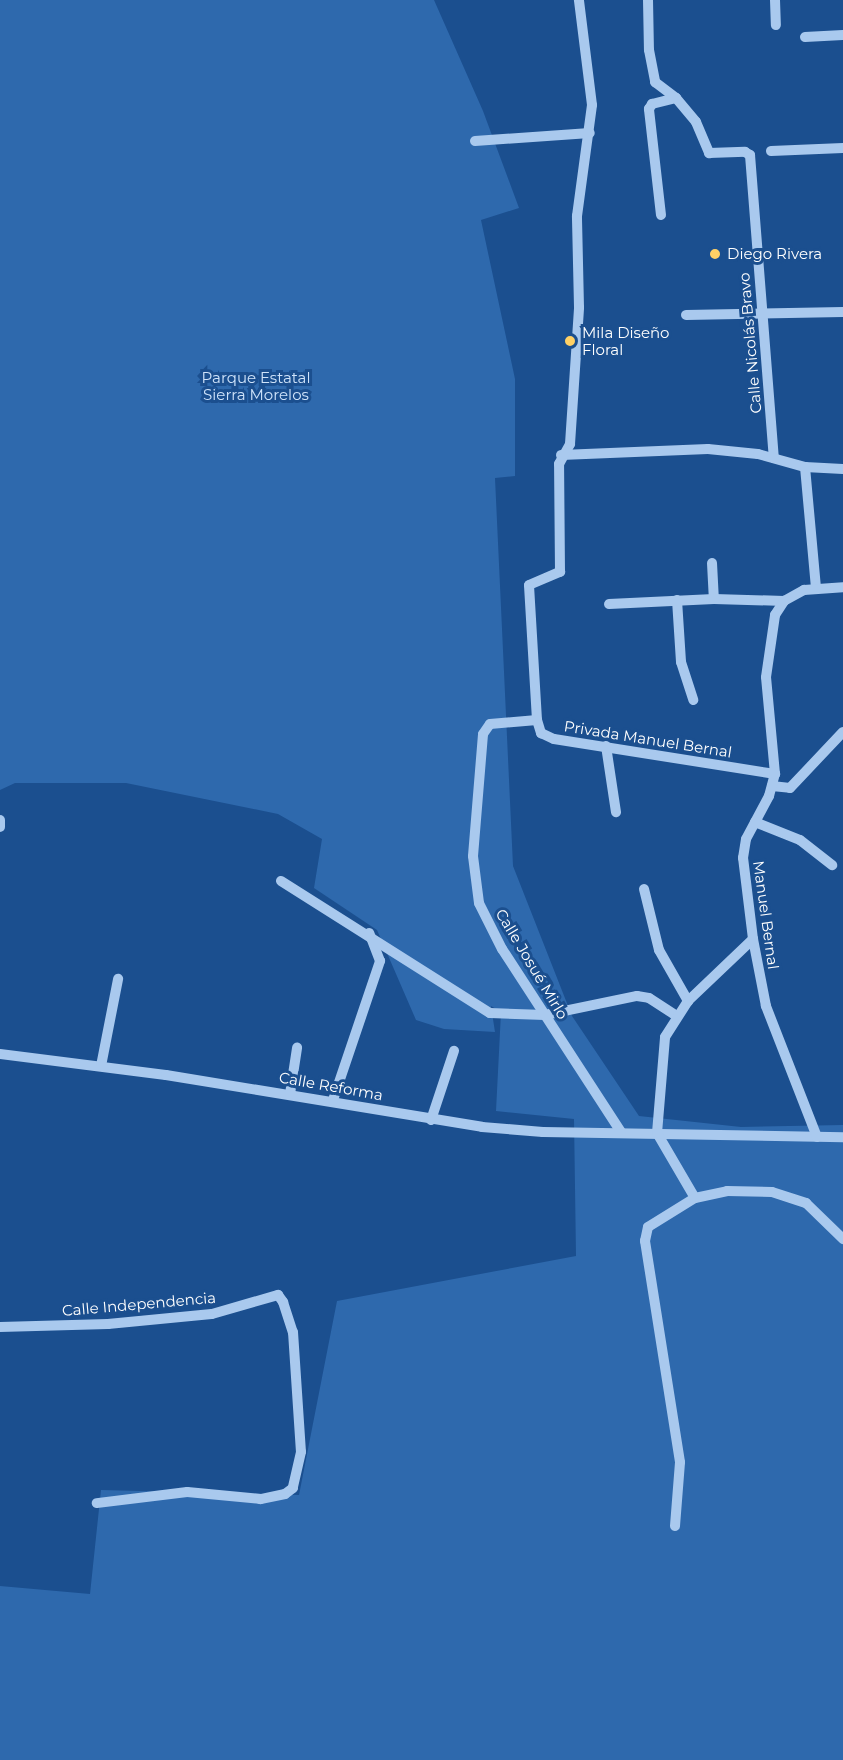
<!DOCTYPE html>
<html>
<head>
<meta charset="utf-8">
<style>
  body { margin:0 }
  #map { position:relative; width:843px; height:1760px; overflow:hidden; background:#1b4f8f; font-family:Montserrat,sans-serif }
  div>[style] { position:absolute }
  .green>* { inset:0; background:#2e69ad }
  .minor>* { height:10px; margin:-5px; padding:0 5px; transform-origin:5px; border-radius:5px; background:#a9c9ee }
  .dots>* { width:16px; height:16px; translate:-50% -50%; box-sizing:border-box; border:3px solid #1b4f8f; border-radius:50% }
  span { translate:-50% -50%; white-space:nowrap; text-align:center; line-height:1.15; -webkit-text-stroke:6px #1b4f8f; paint-order:stroke }
  .poi-label { font-size:15px; color:#fff }
  .left { translate:0 -50%; text-align:left }
  .street-label { font-size:15px; color:#fff }
  .park-label { font-size:15px; color:#cfe3fa }
</style>
</head>
<body>
<div id="map">
  <div class="green">
    <div style="clip-path:polygon(0 0,434px 0,483px 111px,519px 208px,481px 220px,515px 379px,515px 476px,495px 478px,513px 866px,572px 1016px,639px 1116px,741px 1127px,843px 1125px,843px 1760px,0 1760px,0 1586px,90px 1594px,101px 1490px,299px 1495px,337px 1301px,576px 1256px,574px 1119px,496px 1111px,501px 1012px,491px 1006px,495px 1032px,444px 1029px,416px 1020px,377px 930px,314px 888px,322px 839px,278px 814px,126px 783px,15px 783px,0 790px)"></div>
  </div>
  <div class="minor">
    <div style="left:648px;top:0;width:50px;rotate:88.9deg"></div>
    <div style="left:649px;top:50px;width:33px;rotate:79deg"></div>
    <div style="left:655px;top:82px;width:26px;rotate:37deg"></div>
    <div style="left:676px;top:98px;width:31px;rotate:50deg"></div>
    <div style="left:696px;top:122px;width:34px;rotate:67deg"></div>
    <div style="left:709px;top:153px;width:36px;rotate:-2deg"></div>
    <div style="left:745px;top:152px;width:6px;rotate:31deg"></div>
    <div style="left:750px;top:155px;width:304px;rotate:85.5deg"></div>
    <div style="left:775px;top:0;width:25px;rotate:88deg"></div>
    <div style="left:805px;top:37px;width:38px;rotate:-3deg"></div>
    <div style="left:475px;top:141px;width:115px;rotate:-4deg"></div>
    <div style="left:771px;top:151px;width:72px;rotate:-2.4deg"></div>
    <div style="left:661px;top:215px;width:107px;rotate:-96.5deg"></div>
    <div style="left:649px;top:109px;width:6px;rotate:-59deg"></div>
    <div style="left:652px;top:104px;width:25px;rotate:-14deg"></div>
    <div style="left:686px;top:315px;width:157px;rotate:-1.1deg"></div>
    <div style="left:561px;top:455px;width:147px;rotate:-2.3deg"></div>
    <div style="left:708px;top:449px;width:50px;rotate:5.7deg"></div>
    <div style="left:758px;top:454px;width:49px;rotate:15.5deg"></div>
    <div style="left:805px;top:467px;width:38px;rotate:3deg"></div>
    <div style="left:805px;top:467px;width:121px;rotate:84.8deg"></div>
    <div style="left:712px;top:563px;width:36px;rotate:87deg"></div>
    <div style="left:677px;top:600px;width:62px;rotate:86.3deg"></div>
    <div style="left:681px;top:662px;width:40px;rotate:72deg"></div>
    <div style="left:609px;top:604px;width:105px;rotate:-2.7deg"></div>
    <div style="left:714px;top:599px;width:70px;rotate:1.6deg"></div>
    <div style="left:537px;top:720px;width:135px;rotate:-93.4deg"></div>
    <div style="left:529px;top:585px;width:34px;rotate:-23deg"></div>
    <div style="left:560px;top:572px;width:108px;rotate:-90.5deg"></div>
    <div style="left:559px;top:464px;width:23px;rotate:-61deg"></div>
    <div style="left:570px;top:444px;width:137px;rotate:-86.2deg"></div>
    <div style="left:579px;top:307px;width:91px;rotate:-91.3deg"></div>
    <div style="left:577px;top:216px;width:112px;rotate:-82.3deg"></div>
    <div style="left:592px;top:105px;width:106px;rotate:-97.1deg"></div>
    <div style="left:606px;top:746px;width:67px;rotate:81.4deg"></div>
    <div style="left:772px;top:786px;width:18px;rotate:6deg"></div>
    <div style="left:790px;top:788px;width:77px;rotate:-46.6deg"></div>
    <div style="left:0;top:820px;width:7px;rotate:90deg"></div>
    <div style="left:755px;top:822px;width:48px;rotate:21.8deg"></div>
    <div style="left:800px;top:840px;width:41px;rotate:38deg"></div>
    <div style="left:281px;top:881px;width:247px;rotate:32.3deg"></div>
    <div style="left:490px;top:1013px;width:55px;rotate:2.1deg"></div>
    <div style="left:545px;top:1015px;width:94px;rotate:-11.7deg"></div>
    <div style="left:637px;top:996px;width:12px;rotate:9deg"></div>
    <div style="left:649px;top:998px;width:33px;rotate:33deg"></div>
    <div style="left:644px;top:889px;width:63px;rotate:76.2deg"></div>
    <div style="left:659px;top:950px;width:59px;rotate:60.4deg"></div>
    <div style="left:0;top:1054px;width:167px;rotate:7.2deg"></div>
    <div style="left:166px;top:1075px;width:320px;rotate:9.3deg"></div>
    <div style="left:482px;top:1127px;width:61px;rotate:4.7deg"></div>
    <div style="left:543px;top:1132px;width:300px;rotate:1deg"></div>
    <div style="left:101px;top:1066px;width:89px;rotate:-78.9deg"></div>
    <div style="left:290px;top:1094px;width:47px;rotate:-81.3deg"></div>
    <div style="left:333px;top:1100px;width:147px;rotate:-71.3deg"></div>
    <div style="left:380px;top:961px;width:30px;rotate:-111deg"></div>
    <div style="left:431px;top:1120px;width:73px;rotate:-71.6deg"></div>
    <div style="left:621px;top:1132px;width:218px;rotate:-123deg"></div>
    <div style="left:502px;top:949px;width:51px;rotate:-116.6deg"></div>
    <div style="left:479px;top:903px;width:47px;rotate:-97.3deg"></div>
    <div style="left:473px;top:856px;width:122px;rotate:-85.3deg"></div>
    <div style="left:483px;top:734px;width:12px;rotate:-55deg"></div>
    <div style="left:490px;top:724px;width:47px;rotate:-4.9deg"></div>
    <div style="left:537px;top:720px;width:14px;rotate:73deg"></div>
    <div style="left:541px;top:733px;width:14px;rotate:25deg"></div>
    <div style="left:554px;top:739px;width:224px;rotate:9deg"></div>
    <div style="left:657px;top:1133px;width:96px;rotate:-85.2deg"></div>
    <div style="left:665px;top:1037px;width:43px;rotate:-57.4deg"></div>
    <div style="left:688px;top:1001px;width:90px;rotate:-43.6deg"></div>
    <div style="left:657px;top:1133px;width:75px;rotate:59.7deg"></div>
    <div style="left:817px;top:1137px;width:141px;rotate:-111.3deg"></div>
    <div style="left:766px;top:1006px;width:68px;rotate:-101deg"></div>
    <div style="left:753px;top:939px;width:82px;rotate:-97deg"></div>
    <div style="left:743px;top:858px;width:19px;rotate:-81deg"></div>
    <div style="left:746px;top:839px;width:49px;rotate:-61.9deg"></div>
    <div style="left:769px;top:796px;width:23px;rotate:-75deg"></div>
    <div style="left:775px;top:774px;width:97px;rotate:-95.3deg"></div>
    <div style="left:766px;top:677px;width:63px;rotate:-81.7deg"></div>
    <div style="left:775px;top:615px;width:17px;rotate:-57deg"></div>
    <div style="left:784px;top:601px;width:23px;rotate:-29deg"></div>
    <div style="left:804px;top:590px;width:39px;rotate:-4deg"></div>
    <div style="left:0;top:1327px;width:108px;rotate:-1.6deg"></div>
    <div style="left:108px;top:1324px;width:104px;rotate:-5.5deg"></div>
    <div style="left:212px;top:1314px;width:69px;rotate:-16.1deg"></div>
    <div style="left:278px;top:1295px;width:9px;rotate:54deg"></div>
    <div style="left:283px;top:1302px;width:32px;rotate:72deg"></div>
    <div style="left:293px;top:1332px;width:120px;rotate:86.2deg"></div>
    <div style="left:301px;top:1452px;width:37px;rotate:103deg"></div>
    <div style="left:293px;top:1488px;width:10px;rotate:143deg"></div>
    <div style="left:285px;top:1494px;width:25px;rotate:168deg"></div>
    <div style="left:261px;top:1499px;width:74px;rotate:-174.6deg"></div>
    <div style="left:187px;top:1492px;width:91px;rotate:173deg"></div>
    <div style="left:675px;top:1526px;width:64px;rotate:-85.5deg"></div>
    <div style="left:680px;top:1462px;width:224px;rotate:-99deg"></div>
    <div style="left:645px;top:1241px;width:14px;rotate:-78deg"></div>
    <div style="left:648px;top:1227px;width:55px;rotate:-31.7deg"></div>
    <div style="left:695px;top:1198px;width:33px;rotate:-12deg"></div>
    <div style="left:727px;top:1191px;width:45px;rotate:1.3deg"></div>
    <div style="left:772px;top:1192px;width:36px;rotate:18deg"></div>
    <div style="left:806px;top:1203px;width:52px;rotate:44.2deg"></div>
  </div>
  <div class="dots">
    <div style="left:715px;top:254px;background:#ffd166"></div>
    <div style="left:570px;top:341px;background:#ffd166"></div>
  </div>
  <div class="poi-label">
    <span class="left" style="left:727px;top:254px">Diego Rivera</span>
    <span class="left" style="left:582px;top:341px">Mila Diseño<br>Floral</span>
  </div>
  <div class="street-label">
    <span style="left:750px;top:343px;rotate:-95deg">Calle Nicolás Bravo</span>
    <span style="left:648px;top:739px;rotate:9deg">Privada Manuel Bernal</span>
    <span style="left:766px;top:915px;rotate:82deg">Manuel Bernal</span>
    <span style="left:532px;top:964px;rotate:59deg">Calle Josué Mirlo</span>
    <span style="left:331px;top:1086px;rotate:10deg">Calle Reforma</span>
    <span style="left:139px;top:1304px;rotate:-5deg">Calle Independencia</span>
  </div>
  <div class="park-label">
    <span style="left:256px;top:386px">Parque Estatal<br>Sierra Morelos</span>
  </div>
</div>
</body>
</html>
